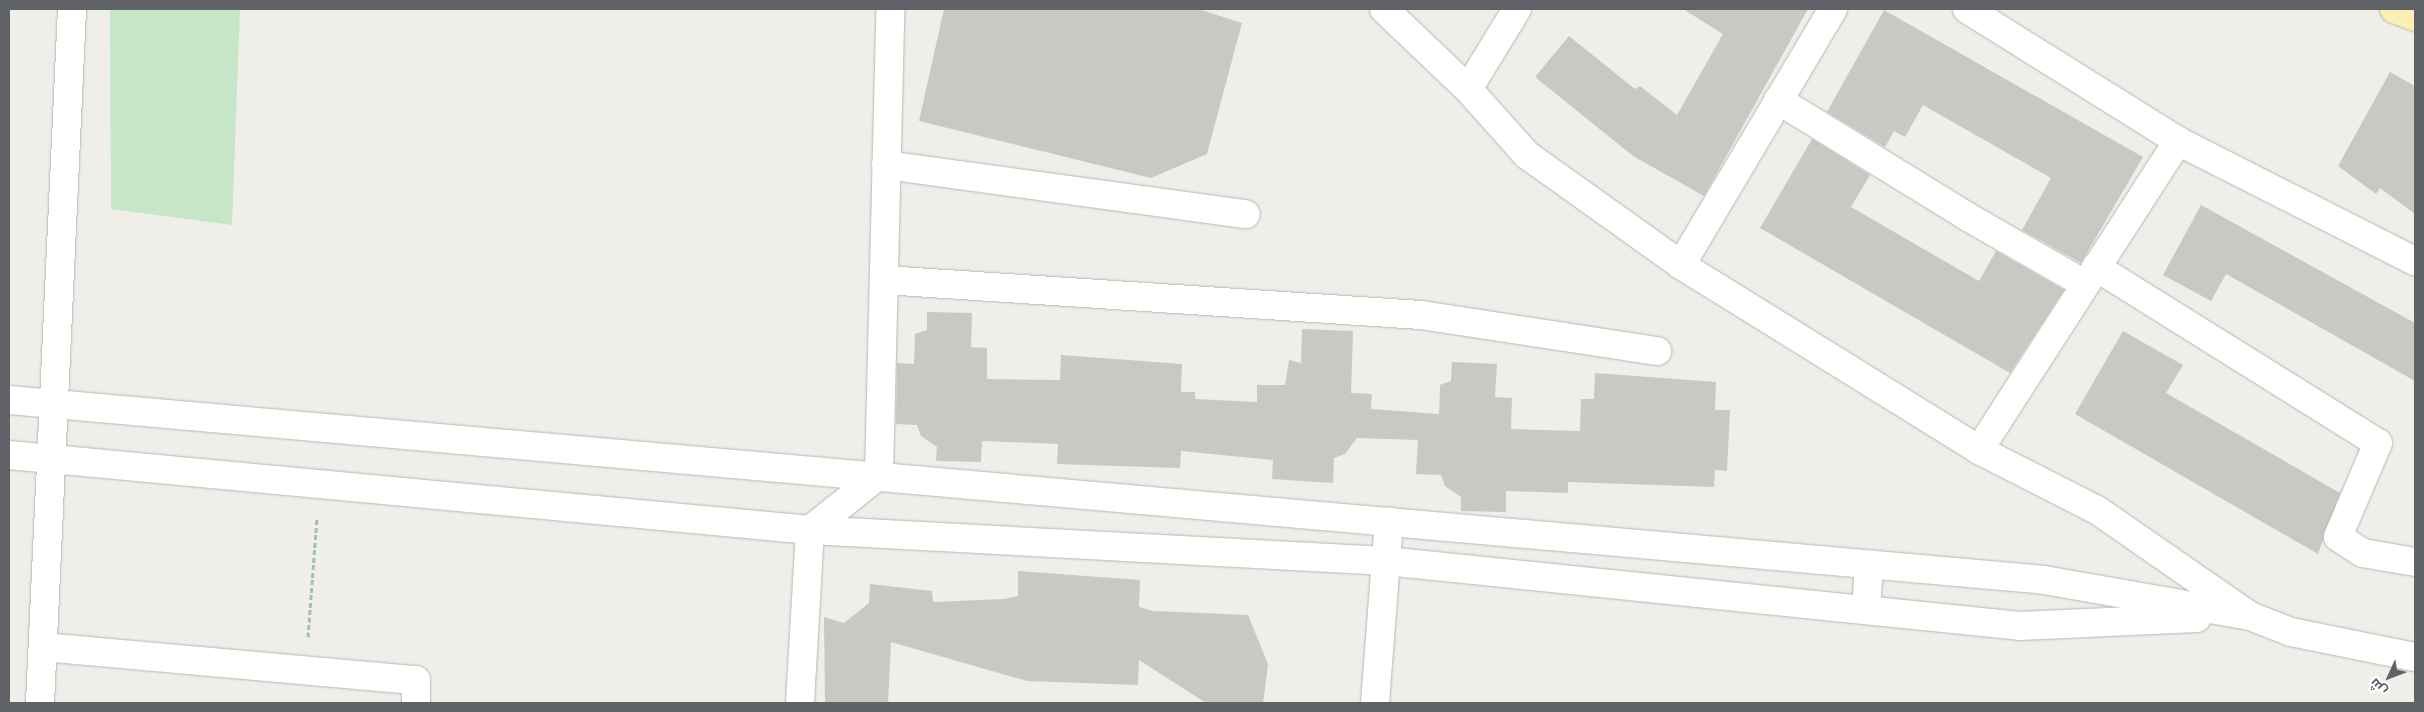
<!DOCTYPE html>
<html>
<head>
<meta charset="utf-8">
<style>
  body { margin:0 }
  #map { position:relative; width:2424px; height:712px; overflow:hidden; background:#f0eee8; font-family:Cabin,Cairo,sans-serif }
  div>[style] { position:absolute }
  .green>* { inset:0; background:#c6e6c7 }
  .building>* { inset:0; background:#c9c8c2 }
  .path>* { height:3px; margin-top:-1.5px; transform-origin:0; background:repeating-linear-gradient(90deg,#9ec4aa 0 5px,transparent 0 7.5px) }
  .roads { filter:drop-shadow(0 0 1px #b5b7bb) drop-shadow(0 0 1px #b5b7bb) }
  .pedestrian>* { height:28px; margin:-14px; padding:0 14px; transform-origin:14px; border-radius:14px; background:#fff }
  .minor>* { height:28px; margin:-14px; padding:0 14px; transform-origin:14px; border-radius:14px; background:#fff }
  .primary>* { height:28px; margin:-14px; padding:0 14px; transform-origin:14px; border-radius:14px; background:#faf0b3 }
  span { translate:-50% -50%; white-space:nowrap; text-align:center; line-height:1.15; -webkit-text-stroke:4px #fff; paint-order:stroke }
  .frame { position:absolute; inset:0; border:10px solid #5f6267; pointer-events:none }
  .north { position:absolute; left:2364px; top:652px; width:50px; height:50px; -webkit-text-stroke:4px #fff; paint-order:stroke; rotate:227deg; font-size:14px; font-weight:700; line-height:20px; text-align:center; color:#5f6267 }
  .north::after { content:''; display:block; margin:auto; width:18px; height:22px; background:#5f6267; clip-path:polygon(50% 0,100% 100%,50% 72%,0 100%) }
</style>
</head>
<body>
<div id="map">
  <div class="green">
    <div style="clip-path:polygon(110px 9px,240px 9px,232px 225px,111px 209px)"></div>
  </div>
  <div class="building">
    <div style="clip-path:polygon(944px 9px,1198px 9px,1242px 23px,1207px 154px,1151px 178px,919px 121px)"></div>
    <div style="clip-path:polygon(1683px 9px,1808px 9px,1704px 196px,1633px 156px,1535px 77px,1569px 36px,1635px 89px,1640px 86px,1677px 115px,1723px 34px)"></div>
    <div style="clip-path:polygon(1884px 10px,2143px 157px,2081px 263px,2022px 230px,2051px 178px,1923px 105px,1905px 137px,1894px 131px,1885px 147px,1827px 112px)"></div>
    <div style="clip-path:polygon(2390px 72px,2415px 86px,2415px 214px,2380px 188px,2376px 194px,2338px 166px)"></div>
    <div style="clip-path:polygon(1812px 139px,1870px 175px,1851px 207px,1979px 281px,1996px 251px,2064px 290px,2010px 373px,1760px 228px)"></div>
    <div style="clip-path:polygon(2201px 205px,2415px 323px,2415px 381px,2226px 274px,2211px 301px,2163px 275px)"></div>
    <div style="clip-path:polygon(927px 312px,972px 313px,971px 347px,987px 348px,987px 379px,1060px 380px,1061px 355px,1182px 364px,1181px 392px,1195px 392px,1195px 399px,1257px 402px,1257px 385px,1285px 385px,1289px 360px,1301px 363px,1302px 329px,1353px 331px,1351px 393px,1372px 394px,1371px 409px,1439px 414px,1440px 385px,1451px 381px,1452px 362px,1497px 364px,1495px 397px,1512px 398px,1511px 429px,1580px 431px,1581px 399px,1594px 399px,1595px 373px,1716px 382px,1715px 410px,1730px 410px,1727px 471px,1715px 470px,1714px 487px,1568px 482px,1568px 493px,1506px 491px,1506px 512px,1461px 511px,1461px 497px,1445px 486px,1441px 475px,1416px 474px,1418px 440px,1357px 438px,1345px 454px,1334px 458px,1333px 483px,1272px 479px,1273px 460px,1181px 451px,1180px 468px,1057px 464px,1058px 444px,982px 441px,981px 462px,936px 461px,937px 447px,921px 436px,917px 425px,896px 424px,897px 363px,914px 364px,915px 334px,927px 330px)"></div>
    <div style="clip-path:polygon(2123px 331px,2183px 365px,2166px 393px,2340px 493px,2318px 554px,2075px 414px)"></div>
    <div style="clip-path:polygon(1018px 571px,1140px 580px,1139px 607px,1153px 611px,1248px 615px,1268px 664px,1263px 703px,1206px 703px,1139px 660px,1138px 685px,1027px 681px,891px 642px,888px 703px,825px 703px,824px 617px,844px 623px,869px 603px,870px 584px,932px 591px,933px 602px,1004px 599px,1018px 596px)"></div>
  </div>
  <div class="path">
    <div style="left:308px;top:637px;width:119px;rotate:-85.7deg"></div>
  </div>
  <div class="roads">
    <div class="pedestrian">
      <div style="left:43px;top:647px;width:374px;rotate:5.1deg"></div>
      <div style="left:416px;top:680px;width:23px;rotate:90deg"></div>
    </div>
    <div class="minor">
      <div style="left:1384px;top:9px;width:116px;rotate:43.6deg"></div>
      <div style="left:1468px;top:89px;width:89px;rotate:48.2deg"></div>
      <div style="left:1527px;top:155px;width:189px;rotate:35.5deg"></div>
      <div style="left:1681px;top:265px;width:351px;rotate:31.8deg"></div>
      <div style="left:1979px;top:450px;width:132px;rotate:27deg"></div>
      <div style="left:2097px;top:510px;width:186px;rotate:34.7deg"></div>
      <div style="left:2250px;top:616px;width:44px;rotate:21.3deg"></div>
      <div style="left:2291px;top:632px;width:126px;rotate:11.4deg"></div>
      <div style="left:1967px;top:9px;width:249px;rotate:32deg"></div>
      <div style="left:2178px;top:141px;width:266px;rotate:26.9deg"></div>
      <div style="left:1468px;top:89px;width:94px;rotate:-58.5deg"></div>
      <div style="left:1778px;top:100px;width:223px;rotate:31.6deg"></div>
      <div style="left:1968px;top:217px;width:135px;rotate:29.8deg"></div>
      <div style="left:886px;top:165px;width:363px;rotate:7.8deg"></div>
      <div style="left:1681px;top:265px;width:298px;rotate:-59.3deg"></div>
      <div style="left:2096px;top:267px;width:332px;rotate:32deg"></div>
      <div style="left:2378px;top:443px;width:102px;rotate:113.1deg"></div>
      <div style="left:2338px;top:537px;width:30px;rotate:33deg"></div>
      <div style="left:2363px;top:553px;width:53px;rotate:9.8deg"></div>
      <div style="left:884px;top:280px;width:538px;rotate:3.73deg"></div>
      <div style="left:1421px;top:315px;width:239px;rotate:8.7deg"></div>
      <div style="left:9px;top:400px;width:2043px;rotate:5.05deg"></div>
      <div style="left:2044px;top:580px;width:209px;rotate:9.9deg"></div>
      <div style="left:1979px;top:450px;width:368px;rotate:-57.2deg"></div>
      <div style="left:9px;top:455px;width:805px;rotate:5.35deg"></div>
      <div style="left:810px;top:530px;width:577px;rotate:3.08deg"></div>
      <div style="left:1386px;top:561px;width:637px;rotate:5.85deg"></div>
      <div style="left:2020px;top:626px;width:177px;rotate:-2.6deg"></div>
      <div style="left:1866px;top:610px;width:45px;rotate:-86.2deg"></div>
      <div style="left:40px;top:703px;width:695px;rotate:-87.36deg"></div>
      <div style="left:800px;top:703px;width:173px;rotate:-86.7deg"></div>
      <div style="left:810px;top:530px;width:88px;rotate:-38.6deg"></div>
      <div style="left:879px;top:475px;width:466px;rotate:-88.6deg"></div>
      <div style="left:1375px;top:703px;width:182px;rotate:-85.6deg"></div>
    </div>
    <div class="primary">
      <div style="left:2394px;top:9px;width:22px;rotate:21deg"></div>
    </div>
  </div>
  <div class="frame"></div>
  <div class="north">ش</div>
</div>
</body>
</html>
